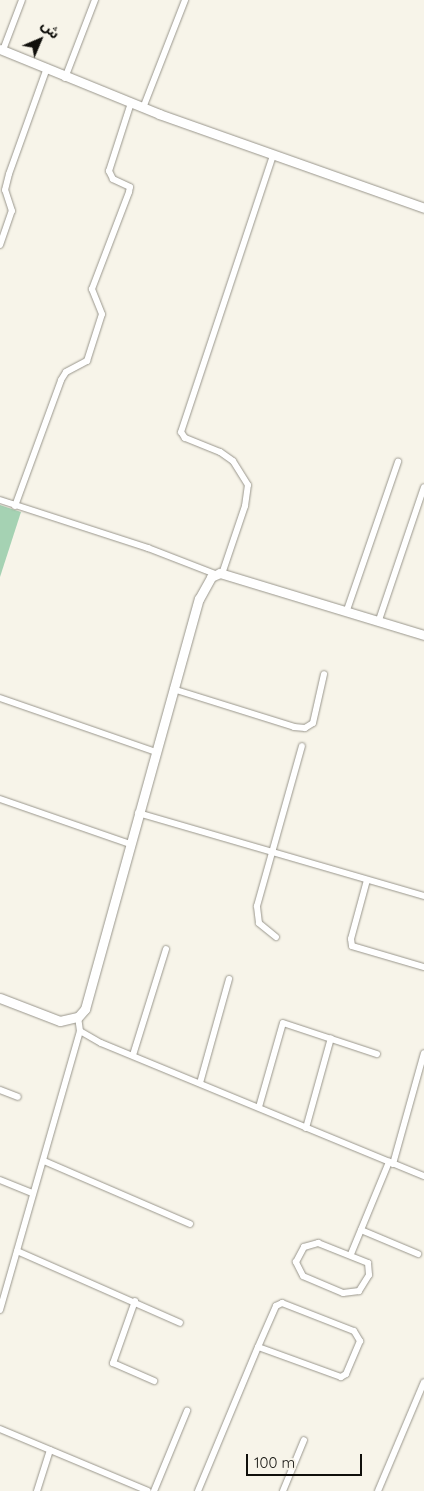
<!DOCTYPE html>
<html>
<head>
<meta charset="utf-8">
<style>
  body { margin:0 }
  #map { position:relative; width:424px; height:1491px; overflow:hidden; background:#f7f4e9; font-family:Quicksand,"Noto Sans Arabic",sans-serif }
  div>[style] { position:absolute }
  .green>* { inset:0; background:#a5d2b3 }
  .roads { filter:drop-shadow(0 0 1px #99968c) drop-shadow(0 0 1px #99968c) }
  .minor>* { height:6px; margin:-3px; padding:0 3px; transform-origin:3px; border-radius:3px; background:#fff }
  .tertiary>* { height:9px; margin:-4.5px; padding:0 4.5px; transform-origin:4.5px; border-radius:4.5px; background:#fff }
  span { translate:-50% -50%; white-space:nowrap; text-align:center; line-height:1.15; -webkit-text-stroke:4px #f7f4e9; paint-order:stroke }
  .north { position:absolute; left:15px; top:15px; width:50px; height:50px; -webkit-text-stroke:4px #f7f4e9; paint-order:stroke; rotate:45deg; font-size:14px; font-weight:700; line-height:20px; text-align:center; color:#100f0b }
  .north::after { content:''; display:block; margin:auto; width:18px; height:22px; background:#100f0b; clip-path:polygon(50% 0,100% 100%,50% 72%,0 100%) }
  .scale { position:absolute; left:246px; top:1454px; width:116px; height:22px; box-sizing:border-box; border:2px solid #100f0b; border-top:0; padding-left:6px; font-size:15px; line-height:18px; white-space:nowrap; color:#100f0b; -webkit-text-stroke:4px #f7f4e9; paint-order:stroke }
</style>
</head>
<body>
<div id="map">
  <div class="green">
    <div style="clip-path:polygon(0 505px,21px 512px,0 577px)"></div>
  </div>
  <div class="roads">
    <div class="minor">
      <div style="left:3px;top:50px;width:53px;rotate:-69.2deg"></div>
      <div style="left:65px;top:78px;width:84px;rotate:-69deg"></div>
      <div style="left:143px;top:108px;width:116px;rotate:-68.7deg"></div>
      <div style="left:0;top:245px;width:36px;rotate:-71deg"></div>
      <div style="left:12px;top:211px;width:22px;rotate:-108deg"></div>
      <div style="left:5px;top:190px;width:16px;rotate:-76deg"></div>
      <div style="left:9px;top:174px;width:113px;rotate:-70.3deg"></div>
      <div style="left:0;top:500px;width:156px;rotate:18deg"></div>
      <div style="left:148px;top:548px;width:72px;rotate:21.2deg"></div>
      <div style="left:15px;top:506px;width:134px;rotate:-69.9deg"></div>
      <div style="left:61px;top:380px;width:9px;rotate:-58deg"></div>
      <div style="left:66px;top:372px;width:24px;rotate:-28deg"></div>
      <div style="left:87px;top:361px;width:49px;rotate:-72.3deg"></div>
      <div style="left:102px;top:314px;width:27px;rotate:-112deg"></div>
      <div style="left:92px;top:289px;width:104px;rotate:-69.1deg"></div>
      <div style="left:129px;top:192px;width:5px;rotate:-79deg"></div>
      <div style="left:130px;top:187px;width:19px;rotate:-155deg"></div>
      <div style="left:113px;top:179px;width:9px;rotate:-117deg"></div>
      <div style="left:109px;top:171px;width:71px;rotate:-72.1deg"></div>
      <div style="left:222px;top:574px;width:72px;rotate:-71.3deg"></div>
      <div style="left:245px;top:506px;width:21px;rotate:-82deg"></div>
      <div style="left:248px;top:485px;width:28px;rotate:-122deg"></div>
      <div style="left:233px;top:461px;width:16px;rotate:-145deg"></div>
      <div style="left:220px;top:452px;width:38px;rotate:-158deg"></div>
      <div style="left:185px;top:438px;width:7px;rotate:-124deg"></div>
      <div style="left:181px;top:432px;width:292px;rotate:-71.6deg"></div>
      <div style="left:347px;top:610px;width:157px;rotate:-71deg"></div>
      <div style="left:379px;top:620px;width:140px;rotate:-71.3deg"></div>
      <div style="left:173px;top:689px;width:127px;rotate:17.4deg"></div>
      <div style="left:294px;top:727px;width:11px;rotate:5deg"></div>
      <div style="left:305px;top:728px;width:9px;rotate:-32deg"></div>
      <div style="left:313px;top:723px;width:50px;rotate:-77.3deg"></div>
      <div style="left:0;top:698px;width:165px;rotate:19.1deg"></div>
      <div style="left:0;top:799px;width:138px;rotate:19.1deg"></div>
      <div style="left:138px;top:813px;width:298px;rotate:16.2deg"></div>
      <div style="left:367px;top:880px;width:61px;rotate:105.2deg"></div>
      <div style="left:351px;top:939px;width:7px;rotate:82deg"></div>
      <div style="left:352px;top:946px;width:75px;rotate:16.3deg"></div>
      <div style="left:276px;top:937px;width:22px;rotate:-141deg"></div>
      <div style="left:259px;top:923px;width:17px;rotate:-97deg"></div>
      <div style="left:257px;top:906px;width:166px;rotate:-74.3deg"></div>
      <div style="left:80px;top:1031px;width:24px;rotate:30deg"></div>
      <div style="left:101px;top:1043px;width:349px;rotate:22.4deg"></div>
      <div style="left:133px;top:1055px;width:111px;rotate:-72.7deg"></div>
      <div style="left:200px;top:1083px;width:108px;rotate:-74.4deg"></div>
      <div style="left:0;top:1090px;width:19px;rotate:21deg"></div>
      <div style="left:259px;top:1107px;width:87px;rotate:-74.1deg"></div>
      <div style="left:283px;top:1023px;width:99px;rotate:18.3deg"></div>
      <div style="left:306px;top:1128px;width:93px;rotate:-74.5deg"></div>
      <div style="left:44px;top:1161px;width:159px;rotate:23.3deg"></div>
      <div style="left:393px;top:1164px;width:115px;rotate:-74.4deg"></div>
      <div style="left:0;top:1180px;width:35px;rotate:22deg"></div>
      <div style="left:361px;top:1230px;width:62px;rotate:22.8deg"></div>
      <div style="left:318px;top:1243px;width:54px;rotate:21.8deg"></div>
      <div style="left:368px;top:1263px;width:12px;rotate:85deg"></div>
      <div style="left:369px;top:1275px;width:19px;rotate:122deg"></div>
      <div style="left:359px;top:1291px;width:16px;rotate:173deg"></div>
      <div style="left:343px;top:1293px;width:43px;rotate:-157deg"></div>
      <div style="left:303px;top:1276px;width:16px;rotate:-117deg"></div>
      <div style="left:296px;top:1262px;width:17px;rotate:-62deg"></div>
      <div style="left:304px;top:1247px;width:15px;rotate:-16deg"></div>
      <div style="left:17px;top:1251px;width:178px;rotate:23.8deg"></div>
      <div style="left:351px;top:1254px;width:100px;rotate:-67.6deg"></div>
      <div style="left:135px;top:1301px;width:66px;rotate:109.5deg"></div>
      <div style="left:113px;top:1363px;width:45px;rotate:23.7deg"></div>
      <div style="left:0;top:1310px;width:290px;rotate:-74deg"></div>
      <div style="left:80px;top:1031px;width:14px;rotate:-98deg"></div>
      <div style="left:0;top:1429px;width:160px;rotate:22.7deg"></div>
      <div style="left:37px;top:1491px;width:43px;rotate:-72.4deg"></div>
      <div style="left:154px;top:1491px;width:87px;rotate:-67.6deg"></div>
      <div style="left:198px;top:1491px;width:156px;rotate:-67.4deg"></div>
      <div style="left:258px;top:1347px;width:45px;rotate:-66.3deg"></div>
      <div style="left:276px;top:1306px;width:7px;rotate:-27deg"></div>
      <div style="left:282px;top:1303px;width:77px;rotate:21.3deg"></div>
      <div style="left:354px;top:1331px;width:12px;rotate:59deg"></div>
      <div style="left:360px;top:1341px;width:36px;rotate:113deg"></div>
      <div style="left:346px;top:1374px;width:6px;rotate:149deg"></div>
      <div style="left:341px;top:1377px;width:88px;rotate:-160.1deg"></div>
      <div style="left:283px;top:1491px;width:55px;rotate:-67.6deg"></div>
      <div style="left:378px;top:1491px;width:118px;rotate:-67.1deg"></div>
    </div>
    <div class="tertiary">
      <div style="left:0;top:49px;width:172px;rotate:22.2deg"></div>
      <div style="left:159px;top:114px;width:281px;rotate:19.5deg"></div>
      <div style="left:0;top:998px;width:64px;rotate:21deg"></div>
      <div style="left:60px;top:1021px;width:18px;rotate:-13deg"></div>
      <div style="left:78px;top:1017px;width:11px;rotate:-49deg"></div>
      <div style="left:85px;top:1009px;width:426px;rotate:-74.5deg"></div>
      <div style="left:199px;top:599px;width:25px;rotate:-61deg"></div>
      <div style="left:211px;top:577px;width:10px;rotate:-24deg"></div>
      <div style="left:220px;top:573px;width:213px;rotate:16.9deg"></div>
    </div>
  </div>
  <div class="north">ش</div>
  <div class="scale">100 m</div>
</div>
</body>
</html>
